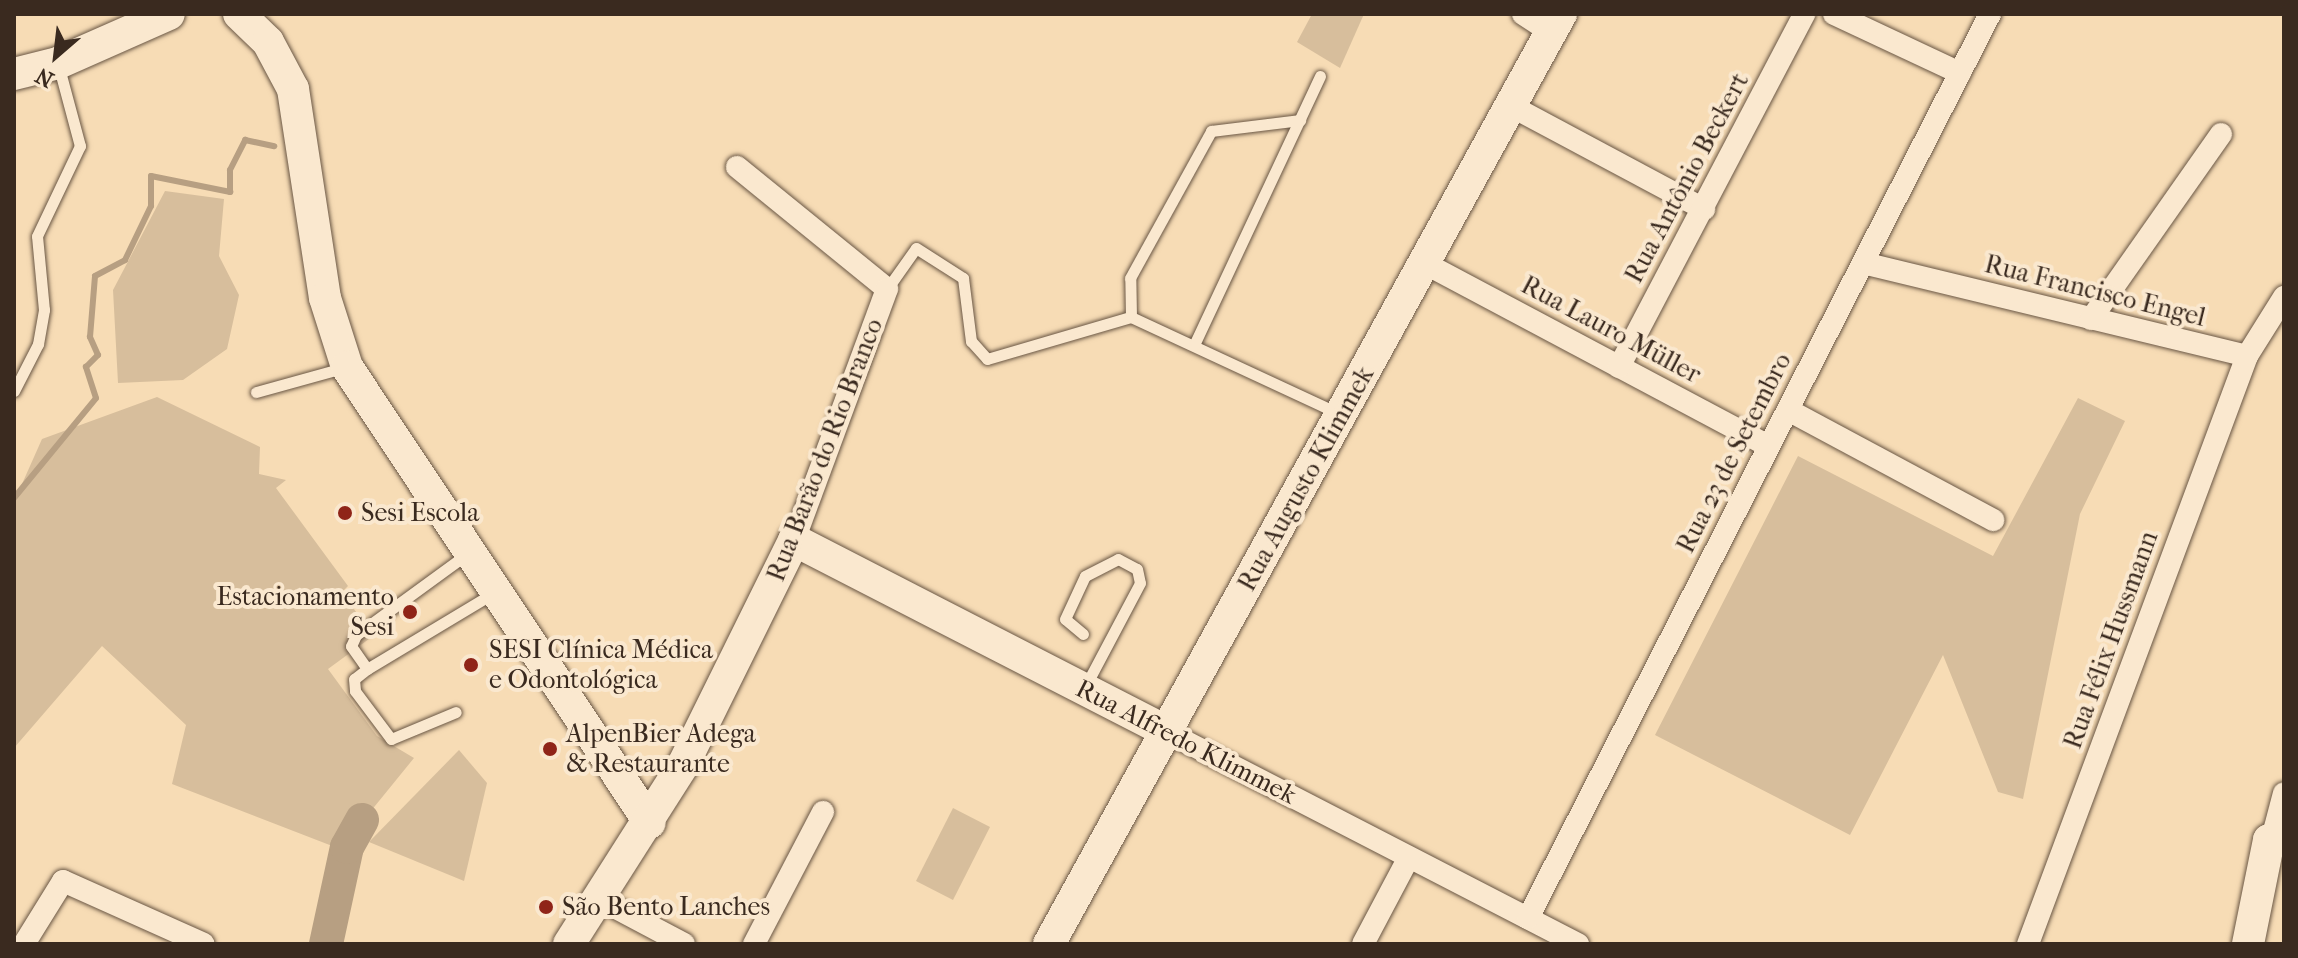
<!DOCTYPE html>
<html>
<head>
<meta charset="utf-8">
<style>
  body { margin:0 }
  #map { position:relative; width:2298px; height:958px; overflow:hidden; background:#f7dcb5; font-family:"IM FELL French Canon",serif }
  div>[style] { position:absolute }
  .green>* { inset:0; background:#d7be9c }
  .stream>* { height:6px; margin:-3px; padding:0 3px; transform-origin:3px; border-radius:3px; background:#b79f82 }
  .river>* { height:34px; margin:-17px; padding:0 17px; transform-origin:17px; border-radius:17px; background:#b79f82 }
  .roads { filter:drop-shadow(0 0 2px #695644) drop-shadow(0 0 2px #695644) }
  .lane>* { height:11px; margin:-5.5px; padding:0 5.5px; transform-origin:5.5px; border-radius:5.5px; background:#fae8cf }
  .street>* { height:22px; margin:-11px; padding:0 11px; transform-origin:11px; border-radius:11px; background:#fae8cf }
  .secondary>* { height:32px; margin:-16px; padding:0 16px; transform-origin:16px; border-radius:16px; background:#fae8cf }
  .dots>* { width:22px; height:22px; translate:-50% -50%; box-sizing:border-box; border:4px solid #fae8cf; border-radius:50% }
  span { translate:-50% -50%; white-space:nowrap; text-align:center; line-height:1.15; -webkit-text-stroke:8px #fae8cf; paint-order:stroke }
  .street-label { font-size:26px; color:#3a2a1f }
  .poi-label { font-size:26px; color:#3a2a1f }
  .left { translate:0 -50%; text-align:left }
  .right { translate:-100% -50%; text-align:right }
  .frame { position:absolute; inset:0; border:16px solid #3a2a1f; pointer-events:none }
  .north { position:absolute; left:16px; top:16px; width:80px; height:80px; -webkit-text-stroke:6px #fae8cf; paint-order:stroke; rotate:208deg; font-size:22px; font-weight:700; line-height:32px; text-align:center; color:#3a2a1f }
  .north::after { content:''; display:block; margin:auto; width:28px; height:36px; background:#3a2a1f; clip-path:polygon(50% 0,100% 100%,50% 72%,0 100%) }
</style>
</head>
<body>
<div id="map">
  <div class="green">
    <div style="clip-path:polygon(1312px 14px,1364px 14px,1340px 68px,1297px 42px)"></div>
    <div style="clip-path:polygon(165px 191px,224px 199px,219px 256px,239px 295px,227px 349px,183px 380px,118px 383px,113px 290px)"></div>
    <div style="clip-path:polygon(157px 397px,260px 447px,259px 474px,286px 480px,276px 488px,348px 586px,342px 592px,373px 636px,328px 669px,377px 736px,414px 758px,340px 849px,172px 784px,186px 725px,102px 646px,14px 748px,14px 502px,42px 439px)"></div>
    <div style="clip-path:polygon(2078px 398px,2125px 421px,2080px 514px,2023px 799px,1998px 792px,1943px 655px,1850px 835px,1655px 735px,1798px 456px,1993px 556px)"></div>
    <div style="clip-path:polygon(459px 750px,487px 783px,464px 881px,369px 842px)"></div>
    <div style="clip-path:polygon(953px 808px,990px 827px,953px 900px,916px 881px)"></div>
  </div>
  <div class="stream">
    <div style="left:14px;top:498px;width:129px;rotate:-50.6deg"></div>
    <div style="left:96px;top:398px;width:33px;rotate:-108deg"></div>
    <div style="left:86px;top:367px;width:17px;rotate:-45deg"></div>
    <div style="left:98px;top:355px;width:20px;rotate:-114deg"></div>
    <div style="left:90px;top:337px;width:61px;rotate:-85.3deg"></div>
    <div style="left:95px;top:276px;width:34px;rotate:-28deg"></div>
    <div style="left:125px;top:260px;width:60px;rotate:-64.3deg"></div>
    <div style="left:151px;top:206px;width:30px;rotate:-90deg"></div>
    <div style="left:151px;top:176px;width:81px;rotate:11.4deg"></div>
    <div style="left:230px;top:192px;width:22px;rotate:-90deg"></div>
    <div style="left:230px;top:170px;width:34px;rotate:-63deg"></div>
    <div style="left:245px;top:140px;width:30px;rotate:12deg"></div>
  </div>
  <div class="river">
    <div style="left:326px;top:944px;width:99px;rotate:-77.8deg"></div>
    <div style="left:347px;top:847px;width:31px;rotate:-61deg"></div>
  </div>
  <div class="roads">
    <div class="lane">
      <div style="left:887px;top:289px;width:50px;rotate:-54.7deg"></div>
      <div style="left:916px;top:248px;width:56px;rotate:32.6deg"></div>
      <div style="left:963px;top:278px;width:64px;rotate:82.8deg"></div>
      <div style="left:971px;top:341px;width:24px;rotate:48deg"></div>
      <div style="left:987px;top:359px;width:150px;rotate:-16.3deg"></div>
      <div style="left:1131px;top:317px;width:228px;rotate:24.9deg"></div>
      <div style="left:1131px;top:317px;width:39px;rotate:-91deg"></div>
      <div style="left:1130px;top:278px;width:168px;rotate:-61.1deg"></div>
      <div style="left:1211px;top:131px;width:90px;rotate:-7deg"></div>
      <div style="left:1194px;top:345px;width:297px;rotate:-64.9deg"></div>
      <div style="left:14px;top:391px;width:53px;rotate:-62.9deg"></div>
      <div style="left:38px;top:344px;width:35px;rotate:-80deg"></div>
      <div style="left:44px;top:310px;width:74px;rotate:-95.4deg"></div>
      <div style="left:37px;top:236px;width:100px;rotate:-64.5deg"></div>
      <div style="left:80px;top:146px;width:85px;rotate:-105deg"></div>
      <div style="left:256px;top:392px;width:93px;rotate:-15.5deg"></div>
      <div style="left:467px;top:554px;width:137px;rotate:143.9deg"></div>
      <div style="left:356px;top:635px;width:12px;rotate:114deg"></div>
      <div style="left:351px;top:646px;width:28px;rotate:55deg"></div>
      <div style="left:367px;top:669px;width:149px;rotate:-31deg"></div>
      <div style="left:1083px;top:634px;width:23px;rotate:-140deg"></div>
      <div style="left:1065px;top:619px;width:47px;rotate:-65.1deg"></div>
      <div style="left:1085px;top:576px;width:37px;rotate:-27deg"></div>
      <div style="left:1118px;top:559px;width:21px;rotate:28deg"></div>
      <div style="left:1137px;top:569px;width:14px;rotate:78deg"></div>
      <div style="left:1140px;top:583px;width:115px;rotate:117.9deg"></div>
      <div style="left:367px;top:669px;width:16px;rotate:142deg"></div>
      <div style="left:354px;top:679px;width:12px;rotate:85deg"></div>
      <div style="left:355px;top:691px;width:60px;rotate:53.1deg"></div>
      <div style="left:391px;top:739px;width:70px;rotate:-22.6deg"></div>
    </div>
    <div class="street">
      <div style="left:1523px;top:14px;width:33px;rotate:33deg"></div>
      <div style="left:1834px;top:14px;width:139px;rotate:25.1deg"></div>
      <div style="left:1511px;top:106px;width:219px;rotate:28.1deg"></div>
      <div style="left:737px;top:167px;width:193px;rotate:39.1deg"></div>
      <div style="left:887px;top:289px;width:268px;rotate:110.3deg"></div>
      <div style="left:1863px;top:263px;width:395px;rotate:13.6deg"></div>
      <div style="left:2247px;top:356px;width:70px;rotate:-57.9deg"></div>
      <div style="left:1426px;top:264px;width:388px;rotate:28deg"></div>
      <div style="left:2091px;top:319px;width:226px;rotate:-54.9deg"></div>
      <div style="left:1619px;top:367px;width:399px;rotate:-62.3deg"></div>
      <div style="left:1788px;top:410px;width:233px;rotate:28.2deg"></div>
      <div style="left:1165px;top:731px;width:465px;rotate:27.3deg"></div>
      <div style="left:2273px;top:835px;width:43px;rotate:-75.3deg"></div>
      <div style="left:599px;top:899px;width:96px;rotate:27.9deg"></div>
      <div style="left:1528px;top:918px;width:1015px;rotate:-62.93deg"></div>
      <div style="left:24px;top:944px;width:74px;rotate:-58.2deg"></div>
      <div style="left:63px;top:881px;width:154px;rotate:24.1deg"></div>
      <div style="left:754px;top:944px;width:149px;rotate:-62.4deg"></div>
      <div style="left:1363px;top:944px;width:98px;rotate:-62.1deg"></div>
      <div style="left:2028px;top:944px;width:627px;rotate:-69.57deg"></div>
    </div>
    <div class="secondary">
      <div style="left:239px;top:14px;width:40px;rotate:44deg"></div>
      <div style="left:268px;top:42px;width:53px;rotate:62deg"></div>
      <div style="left:293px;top:89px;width:211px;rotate:81.3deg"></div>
      <div style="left:325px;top:298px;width:72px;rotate:72.3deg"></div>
      <div style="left:347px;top:367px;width:547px;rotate:56.4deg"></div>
      <div style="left:14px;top:74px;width:45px;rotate:-14deg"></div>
      <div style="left:58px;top:63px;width:121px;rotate:-23.8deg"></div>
      <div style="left:569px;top:944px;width:212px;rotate:-57.5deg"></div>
      <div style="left:683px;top:765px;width:251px;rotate:-63.7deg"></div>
      <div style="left:794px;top:540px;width:417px;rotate:27.2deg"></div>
      <div style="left:1049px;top:944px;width:1062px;rotate:-61.17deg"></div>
      <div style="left:2248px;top:944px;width:106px;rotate:-78.6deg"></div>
      <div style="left:2269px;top:840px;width:15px;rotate:-8deg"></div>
    </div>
  </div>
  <div class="dots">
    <div style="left:345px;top:513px;background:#8f2418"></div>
    <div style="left:410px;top:612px;background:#8f2418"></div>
    <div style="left:471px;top:665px;background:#8f2418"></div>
    <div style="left:550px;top:749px;background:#8f2418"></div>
    <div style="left:546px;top:907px;background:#8f2418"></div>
  </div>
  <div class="street-label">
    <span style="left:1687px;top:178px;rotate:-62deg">Rua Antônio Beckert</span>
    <span style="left:2095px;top:291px;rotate:14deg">Rua Francisco Engel</span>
    <span style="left:1611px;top:330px;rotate:28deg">Rua Lauro Müller</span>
    <span style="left:825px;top:450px;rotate:-69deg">Rua Barão do Rio Branco</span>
    <span style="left:1734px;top:453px;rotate:-63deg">Rua 23 de Setembro</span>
    <span style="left:1306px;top:479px;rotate:-61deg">Rua Augusto Klimmek</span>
    <span style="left:2111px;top:640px;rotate:-70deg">Rua Félix Hussmann</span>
    <span style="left:1186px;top:742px;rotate:27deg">Rua Alfredo Klimmek</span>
  </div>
  <div class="poi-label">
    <span class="left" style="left:361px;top:513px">Sesi Escola</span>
    <span class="right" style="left:394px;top:612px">Estacionamento<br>Sesi</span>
    <span class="left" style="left:489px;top:665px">SESI Clínica Médica<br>e Odontológica</span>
    <span class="left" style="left:566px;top:749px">AlpenBier Adega<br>&amp; Restaurante</span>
    <span class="left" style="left:562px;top:907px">São Bento Lanches</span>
  </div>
  <div class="frame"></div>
  <div class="north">N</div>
</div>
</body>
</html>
